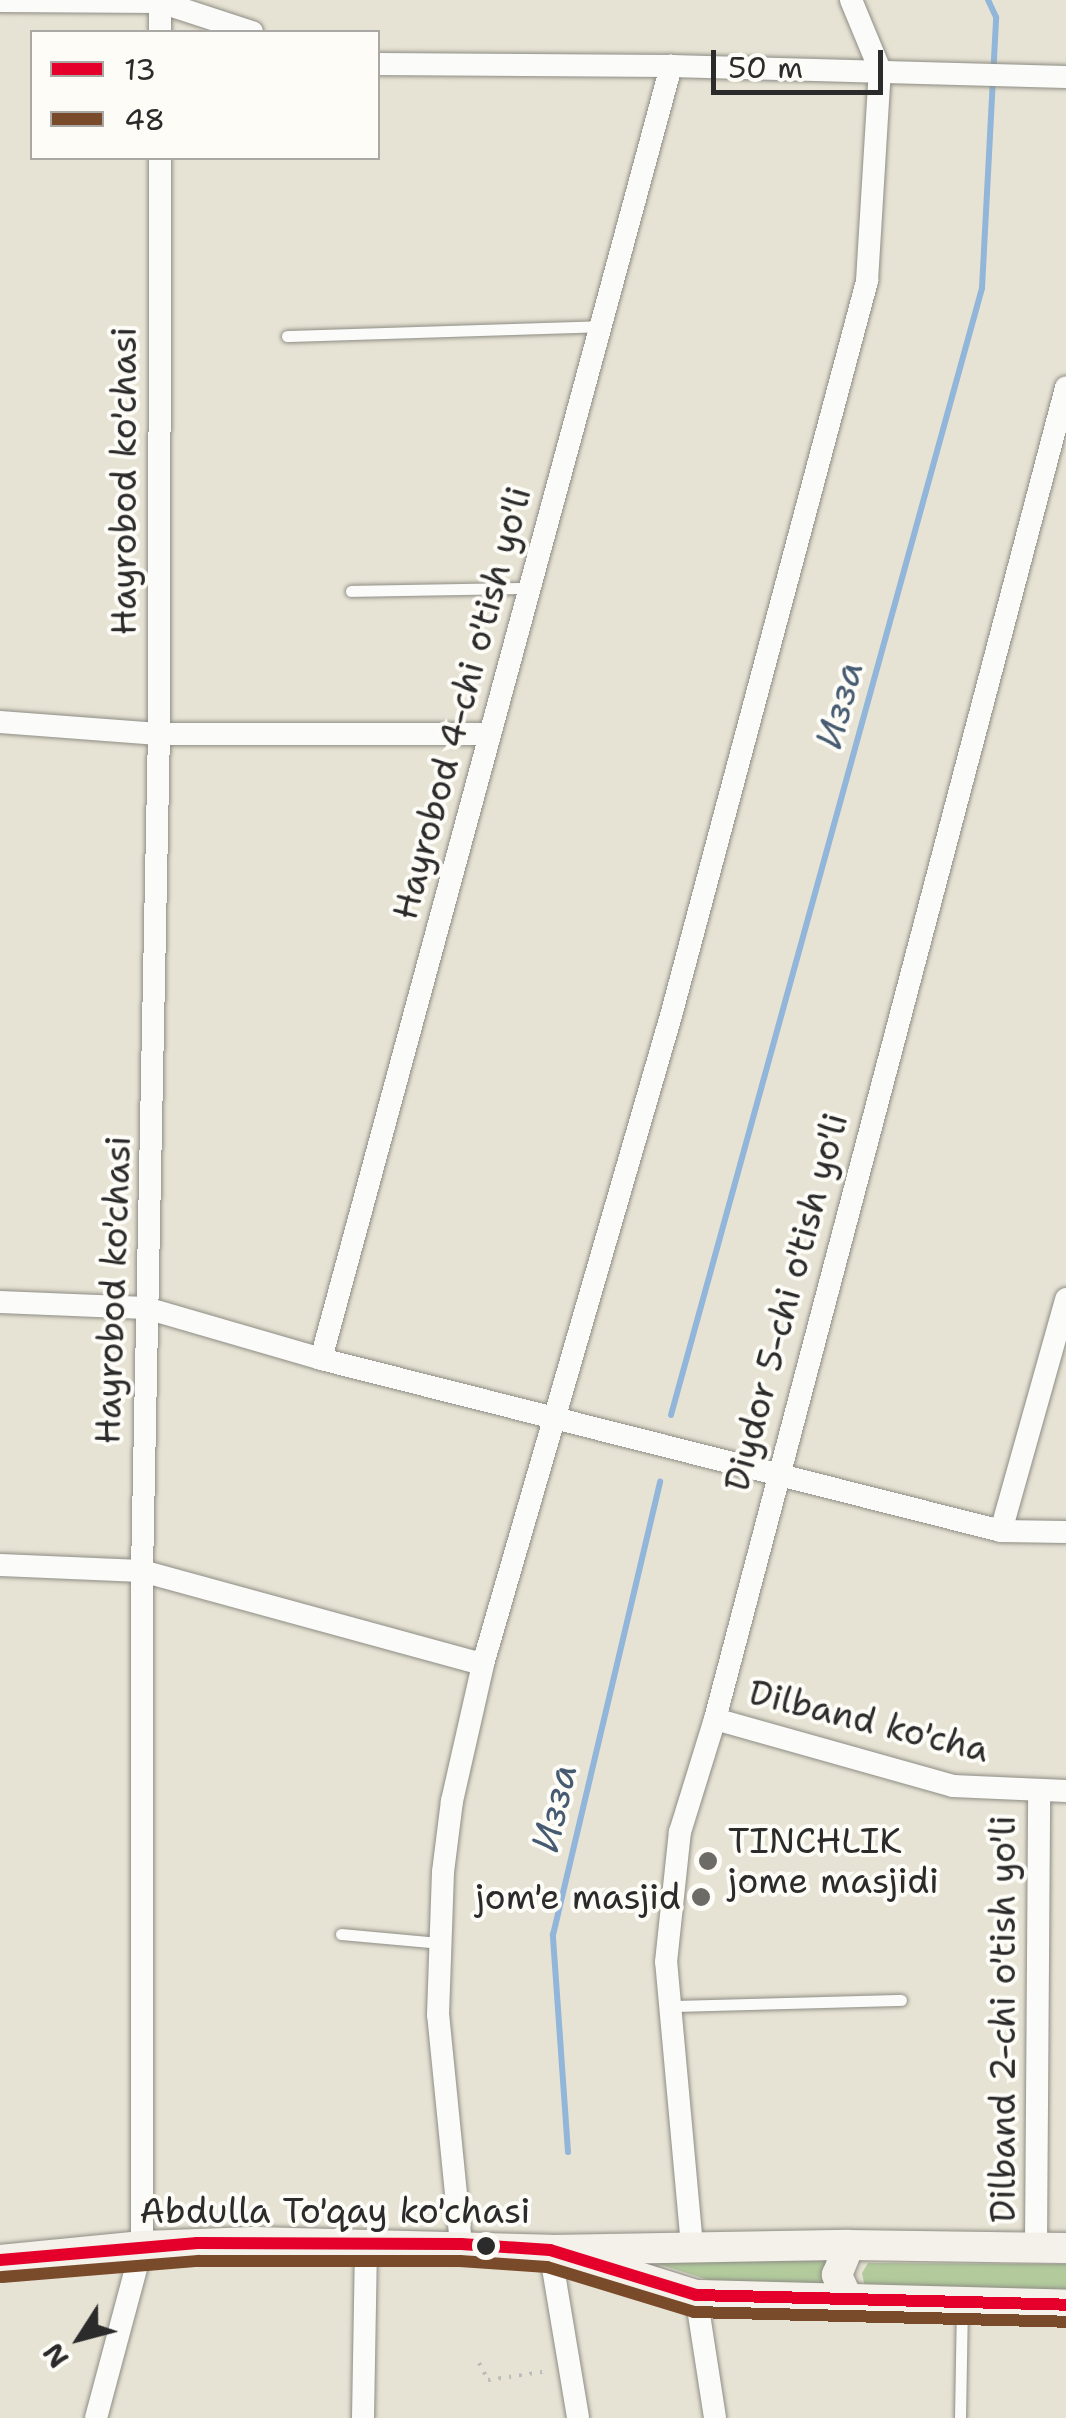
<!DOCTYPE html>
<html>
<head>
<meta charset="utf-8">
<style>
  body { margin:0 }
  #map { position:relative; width:1066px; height:2418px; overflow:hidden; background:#e7e3d4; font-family:"Shantell Sans",sans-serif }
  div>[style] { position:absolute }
  .forest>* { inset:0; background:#b2ca9c }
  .stream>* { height:6px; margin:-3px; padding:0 3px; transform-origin:3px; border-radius:3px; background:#92b6d9 }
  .path>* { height:4px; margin-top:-2px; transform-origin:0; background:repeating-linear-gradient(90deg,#bcbcba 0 2.5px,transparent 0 10.5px) }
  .roads { filter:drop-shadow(0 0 2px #8e8d85) drop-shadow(0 0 2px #8e8d85) }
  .lane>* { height:11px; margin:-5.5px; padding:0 5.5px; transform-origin:5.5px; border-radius:5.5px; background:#fbfbf9 }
  .street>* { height:22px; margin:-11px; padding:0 11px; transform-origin:11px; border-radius:11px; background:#fbfbf9 }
  .secondary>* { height:30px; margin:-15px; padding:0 15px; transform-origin:15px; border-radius:15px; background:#f4f1ea }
  .bus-1>* { height:12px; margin:-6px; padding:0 6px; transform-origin:6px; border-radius:6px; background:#e4002b }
  .bus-2>* { height:12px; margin:-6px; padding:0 6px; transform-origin:6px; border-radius:6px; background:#7a4b2a }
  .dots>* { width:28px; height:28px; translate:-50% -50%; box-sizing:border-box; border:5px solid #fdfcf7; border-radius:50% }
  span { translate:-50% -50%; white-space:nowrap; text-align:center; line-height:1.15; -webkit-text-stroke:8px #fdfcf7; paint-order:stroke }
  .street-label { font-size:35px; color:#2b2b2b }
  .poi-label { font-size:35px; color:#2b2b2b }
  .left { translate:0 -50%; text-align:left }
  .right { translate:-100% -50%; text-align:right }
  .water-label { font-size:38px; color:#465b71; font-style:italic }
  .legend { position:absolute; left:30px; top:30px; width:350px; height:130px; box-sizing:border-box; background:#fdfcf7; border:2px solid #a9a8a5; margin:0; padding:12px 18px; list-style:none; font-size:30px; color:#2b2b2b }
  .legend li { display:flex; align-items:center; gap:20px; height:50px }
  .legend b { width:50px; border:2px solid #a9a8a5 }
  .north { position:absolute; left:30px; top:2288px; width:100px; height:100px; -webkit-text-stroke:8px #fdfcf7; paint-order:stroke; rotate:234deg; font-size:28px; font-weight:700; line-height:40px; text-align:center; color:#2b2b2b }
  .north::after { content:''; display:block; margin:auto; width:35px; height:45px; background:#2b2b2b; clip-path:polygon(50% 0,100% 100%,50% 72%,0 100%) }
  .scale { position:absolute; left:711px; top:50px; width:172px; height:45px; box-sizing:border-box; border:5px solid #2b2b2b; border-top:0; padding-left:12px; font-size:30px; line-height:35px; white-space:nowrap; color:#2b2b2b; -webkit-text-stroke:8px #fdfcf7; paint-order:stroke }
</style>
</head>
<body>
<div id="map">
  <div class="forest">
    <div style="clip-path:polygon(646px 2260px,830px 2261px,830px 2289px,718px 2283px)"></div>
    <div style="clip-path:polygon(868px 2263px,1066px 2264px,1066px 2292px,865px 2287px,862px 2273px)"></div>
  </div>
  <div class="stream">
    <div style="left:671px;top:1415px;width:1169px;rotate:-74.57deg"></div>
    <div style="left:982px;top:288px;width:271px;rotate:-87deg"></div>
    <div style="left:996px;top:17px;width:19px;rotate:-115deg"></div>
    <div style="left:568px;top:2152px;width:218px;rotate:-94deg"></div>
    <div style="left:553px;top:1935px;width:466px;rotate:-76.7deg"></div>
  </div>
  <div class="path">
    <div style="left:479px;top:2363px;width:19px;rotate:62deg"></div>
    <div style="left:488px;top:2380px;width:61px;rotate:-8.5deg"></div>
  </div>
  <div class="roads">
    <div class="lane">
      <div style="left:287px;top:336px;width:315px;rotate:-1.8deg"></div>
      <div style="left:351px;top:591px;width:178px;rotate:-1deg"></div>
      <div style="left:341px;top:1934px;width:98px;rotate:5.2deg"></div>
      <div style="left:671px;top:2006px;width:230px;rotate:-1.5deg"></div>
      <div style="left:960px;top:2418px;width:115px;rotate:-89deg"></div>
    </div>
    <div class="street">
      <div style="left:0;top:1px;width:160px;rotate:0.4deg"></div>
      <div style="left:160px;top:2px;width:97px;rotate:18.1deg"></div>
      <div style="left:160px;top:32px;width:32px;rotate:-90deg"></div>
      <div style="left:378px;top:64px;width:293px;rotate:0.4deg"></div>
      <div style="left:671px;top:66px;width:395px;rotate:1.6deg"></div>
      <div style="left:0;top:722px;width:159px;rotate:4.3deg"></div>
      <div style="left:159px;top:734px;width:331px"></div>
      <div style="left:0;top:1302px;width:146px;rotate:2.4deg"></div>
      <div style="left:146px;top:1308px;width:182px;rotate:16.2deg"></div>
      <div style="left:321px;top:1359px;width:701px;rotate:14.19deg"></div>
      <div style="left:1001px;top:1531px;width:65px;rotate:0.9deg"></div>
      <div style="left:321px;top:1359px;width:1340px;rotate:-74.85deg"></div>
      <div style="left:1001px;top:1531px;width:241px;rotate:-74.3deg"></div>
      <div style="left:0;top:1565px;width:142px;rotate:2.4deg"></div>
      <div style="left:142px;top:1571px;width:353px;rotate:15.3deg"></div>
      <div style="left:715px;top:1719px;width:247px;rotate:15.7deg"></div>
      <div style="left:953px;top:1786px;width:113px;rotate:2.5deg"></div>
      <div style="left:461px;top:2244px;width:230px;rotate:-95.7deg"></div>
      <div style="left:438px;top:2015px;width:143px;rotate:-88deg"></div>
      <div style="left:443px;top:1872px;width:72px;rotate:-82.8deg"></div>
      <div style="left:452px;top:1801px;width:140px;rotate:-77.2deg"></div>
      <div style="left:483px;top:1664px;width:679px;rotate:-73.83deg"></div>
      <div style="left:672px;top:1012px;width:757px;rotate:-75.06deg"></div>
      <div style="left:867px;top:281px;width:211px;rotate:-86.5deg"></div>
      <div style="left:880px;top:70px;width:76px;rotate:-112.5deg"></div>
      <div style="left:692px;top:2246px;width:285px;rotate:-95.2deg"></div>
      <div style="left:666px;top:1962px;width:131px;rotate:-83.9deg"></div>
      <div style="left:680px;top:1832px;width:118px;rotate:-72.8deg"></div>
      <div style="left:715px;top:1719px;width:1377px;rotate:-75.23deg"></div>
      <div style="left:1036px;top:2247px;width:456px;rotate:-89.6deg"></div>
      <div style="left:550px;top:2250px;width:170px;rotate:80.5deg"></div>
      <div style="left:696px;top:2295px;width:124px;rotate:81.2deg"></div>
      <div style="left:96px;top:2418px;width:178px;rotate:-75deg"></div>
      <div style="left:142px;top:2246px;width:675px;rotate:-90deg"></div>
      <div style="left:142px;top:1571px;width:837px;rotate:-88.84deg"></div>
      <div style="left:159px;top:734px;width:576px;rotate:-89.9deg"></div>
      <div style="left:363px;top:2418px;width:176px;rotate:-89deg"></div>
    </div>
    <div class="secondary">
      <div style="left:572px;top:2256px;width:130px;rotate:17.5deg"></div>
      <div style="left:696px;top:2295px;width:370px;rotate:1.5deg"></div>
      <div style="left:0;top:2260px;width:143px;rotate:-5.6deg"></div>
      <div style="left:142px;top:2246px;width:112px;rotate:-2deg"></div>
      <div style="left:254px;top:2242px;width:296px;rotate:1.5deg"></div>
      <div style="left:550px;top:2250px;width:299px;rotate:-1deg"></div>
      <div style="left:849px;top:2245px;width:217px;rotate:0.8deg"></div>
      <div style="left:849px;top:2302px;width:30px;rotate:-114deg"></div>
      <div style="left:837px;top:2275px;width:32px;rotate:-68deg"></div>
    </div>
  </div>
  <div class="bus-1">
    <div style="left:0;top:2260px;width:198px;rotate:-4.9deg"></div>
    <div style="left:197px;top:2243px;width:264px;rotate:0.2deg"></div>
    <div style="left:461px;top:2244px;width:89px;rotate:3.9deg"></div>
    <div style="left:550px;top:2250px;width:153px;rotate:17.1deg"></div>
    <div style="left:696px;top:2295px;width:370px;rotate:1.5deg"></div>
  </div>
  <div class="bus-2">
    <div style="left:2px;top:2277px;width:197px;rotate:-4.7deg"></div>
    <div style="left:198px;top:2261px;width:262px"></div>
    <div style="left:460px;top:2261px;width:87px;rotate:3.9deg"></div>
    <div style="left:547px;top:2267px;width:154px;rotate:17deg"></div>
    <div style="left:694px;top:2312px;width:372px;rotate:1.5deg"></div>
  </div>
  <div class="dots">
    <div style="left:708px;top:1861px;background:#6d6b66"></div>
    <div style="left:701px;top:1897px;background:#6d6b66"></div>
    <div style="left:486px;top:2246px;background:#2b2b2b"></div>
  </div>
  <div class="street-label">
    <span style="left:124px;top:481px;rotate:-90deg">Hayrobod ko'chasi</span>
    <span style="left:462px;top:703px;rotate:-75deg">Hayrobod 4-chi o'tish yo'li</span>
    <span style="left:113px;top:1290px;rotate:-88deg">Hayrobod ko'chasi</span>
    <span style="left:786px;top:1302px;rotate:-75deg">Diydor 5-chi o'tish yo'li</span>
    <span style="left:869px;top:1721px;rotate:14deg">Dilband ko'cha</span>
    <span style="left:1003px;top:2019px;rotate:-90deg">Dilband 2-chi o'tish yo'li</span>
    <span style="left:335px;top:2211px">Abdulla To'qay ko'chasi</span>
  </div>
  <div class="poi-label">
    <span class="left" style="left:728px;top:1861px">TINCHLIK<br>jome masjidi</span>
    <span class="right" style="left:681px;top:1897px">jom'e masjid</span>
  </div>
  <div class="water-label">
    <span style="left:839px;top:705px;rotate:-75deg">Изза</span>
    <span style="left:554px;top:1808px;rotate:-77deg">Изза</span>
  </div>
  <ul class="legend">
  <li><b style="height:12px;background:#e4002b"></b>13</li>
  <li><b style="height:12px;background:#7a4b2a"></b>48</li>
  </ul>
  <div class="north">N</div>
  <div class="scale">50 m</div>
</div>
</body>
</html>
